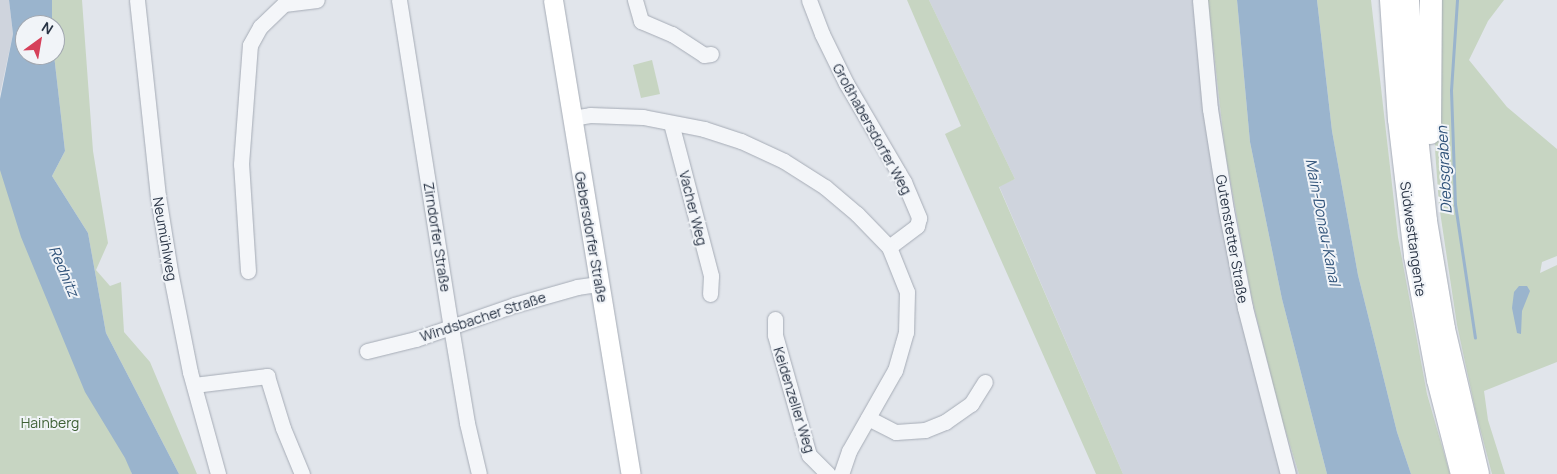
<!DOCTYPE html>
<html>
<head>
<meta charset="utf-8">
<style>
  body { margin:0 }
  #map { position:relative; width:1557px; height:474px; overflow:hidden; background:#e1e5eb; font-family:Manrope,sans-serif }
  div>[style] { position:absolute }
  .built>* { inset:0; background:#cfd4dd }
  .green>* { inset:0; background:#c7d5c2 }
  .water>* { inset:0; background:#9ab4cd }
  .stream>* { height:3px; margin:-1.5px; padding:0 1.5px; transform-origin:1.5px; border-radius:1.5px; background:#9ab4cd }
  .roads { filter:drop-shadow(0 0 1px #a6acb6) drop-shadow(0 0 1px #a6acb6) }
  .minor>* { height:15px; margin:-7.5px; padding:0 7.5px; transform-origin:7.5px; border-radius:7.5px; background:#f4f6f9 }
  .major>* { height:19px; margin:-9.5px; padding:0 9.5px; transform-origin:9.5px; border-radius:9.5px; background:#fff }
  .highway>* { height:22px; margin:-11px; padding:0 11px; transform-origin:11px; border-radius:11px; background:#fff }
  span { translate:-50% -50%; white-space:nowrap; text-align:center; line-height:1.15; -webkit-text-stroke:4px #f1f4f8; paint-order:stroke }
  .street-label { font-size:14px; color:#283344 }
  .park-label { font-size:14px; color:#3e6035 }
  .water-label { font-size:15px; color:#30537a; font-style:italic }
  .north { position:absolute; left:15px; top:15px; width:50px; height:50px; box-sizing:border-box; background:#f1f4f8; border:1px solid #a1a7b0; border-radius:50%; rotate:32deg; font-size:14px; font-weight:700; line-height:20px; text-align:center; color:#283344 }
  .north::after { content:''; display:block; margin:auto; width:18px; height:22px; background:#d6405a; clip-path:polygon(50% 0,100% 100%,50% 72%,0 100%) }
</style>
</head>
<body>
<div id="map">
  <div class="built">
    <div style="clip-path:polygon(0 0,9px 0,13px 34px,0 94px)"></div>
    <div style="clip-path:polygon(929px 0,1208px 0,1225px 151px,1280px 413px,1299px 474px,1123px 474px,999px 186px,1015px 179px)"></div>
  </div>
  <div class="green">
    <div style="clip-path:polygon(52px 0,82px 0,93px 151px,108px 243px,96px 270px,110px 286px,121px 282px,124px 332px,150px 362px,197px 474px,179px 474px,106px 333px,88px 233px,52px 176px,65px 151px,54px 55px,55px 25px,52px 25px)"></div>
    <div style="clip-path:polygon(907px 0,929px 0,1015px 179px,999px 187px,1123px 474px,1096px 474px,945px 134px,961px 126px)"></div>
    <div style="clip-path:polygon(1208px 0,1237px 0,1250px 142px,1282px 299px,1327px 474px,1299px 474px,1280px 413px,1251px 294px,1225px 151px)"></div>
    <div style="clip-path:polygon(1317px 0,1371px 0,1398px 237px,1427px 394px,1450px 474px,1411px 474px,1397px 432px,1358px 275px,1332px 131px)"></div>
    <div style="clip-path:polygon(1436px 0,1504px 0,1488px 21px,1469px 60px,1507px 107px,1557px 149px,1557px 256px,1542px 262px,1540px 273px,1557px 265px,1557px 362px,1484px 391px,1488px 420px,1505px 474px,1492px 474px,1476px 413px,1457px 325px,1439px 205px,1435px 149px,1433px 61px)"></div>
    <div style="clip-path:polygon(652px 60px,660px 94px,641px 98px,633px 65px)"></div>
    <div style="clip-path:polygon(0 153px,128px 461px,132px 474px,0 474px)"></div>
  </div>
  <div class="water">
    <div style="clip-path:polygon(9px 0,52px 0,52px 25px,25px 25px,25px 55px,54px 55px,65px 151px,52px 176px,88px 233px,106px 333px,179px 474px,132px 474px,125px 458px,85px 392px,21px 237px,0 170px,0 99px,13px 34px)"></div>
    <div style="clip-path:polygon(1237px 0,1317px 0,1332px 131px,1358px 275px,1397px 432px,1411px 474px,1327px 474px,1282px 299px,1250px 142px)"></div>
    <div style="clip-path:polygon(1519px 286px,1527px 286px,1530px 291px,1522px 311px,1521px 334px,1517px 333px,1512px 308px,1514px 292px)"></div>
  </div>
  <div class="stream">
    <div style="left:1457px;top:0;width:90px;rotate:93.8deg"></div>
    <div style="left:1451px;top:90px;width:114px;rotate:88deg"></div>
    <div style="left:1455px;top:204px;width:135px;rotate:81.5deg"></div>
  </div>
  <div class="roads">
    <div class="minor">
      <div style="left:137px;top:0;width:197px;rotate:83.9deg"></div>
      <div style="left:158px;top:196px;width:76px;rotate:80.9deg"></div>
      <div style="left:170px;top:271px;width:103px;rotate:78.8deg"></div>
      <div style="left:190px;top:372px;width:106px;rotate:74.6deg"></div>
      <div style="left:399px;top:0;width:331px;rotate:81deg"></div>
      <div style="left:451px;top:327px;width:97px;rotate:80.5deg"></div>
      <div style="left:467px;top:423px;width:52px;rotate:76.8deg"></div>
      <div style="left:635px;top:0;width:22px;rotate:74deg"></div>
      <div style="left:641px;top:21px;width:34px;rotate:23deg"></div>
      <div style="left:672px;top:34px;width:38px;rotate:33deg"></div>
      <div style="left:704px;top:55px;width:7px;rotate:-8deg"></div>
      <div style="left:809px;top:0;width:36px;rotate:69deg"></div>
      <div style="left:822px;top:34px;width:55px;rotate:63.9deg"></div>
      <div style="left:846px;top:83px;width:115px;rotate:59.6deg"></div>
      <div style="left:904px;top:182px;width:39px;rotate:67deg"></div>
      <div style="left:919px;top:218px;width:8px;rotate:104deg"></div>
      <div style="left:917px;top:226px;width:35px;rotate:143deg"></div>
      <div style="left:1200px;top:0;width:109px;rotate:84.8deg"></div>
      <div style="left:1210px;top:109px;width:102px;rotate:81deg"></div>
      <div style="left:1226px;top:210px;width:100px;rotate:79deg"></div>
      <div style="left:1245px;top:308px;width:171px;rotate:75.5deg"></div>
      <div style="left:572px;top:118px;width:18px;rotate:-9deg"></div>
      <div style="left:590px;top:115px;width:53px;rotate:2.2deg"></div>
      <div style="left:643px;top:117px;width:62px;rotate:11.1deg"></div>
      <div style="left:704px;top:129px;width:39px;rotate:18deg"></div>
      <div style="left:741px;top:141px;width:47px;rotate:24.9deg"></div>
      <div style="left:784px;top:161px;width:49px;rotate:32.4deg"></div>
      <div style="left:825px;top:187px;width:42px;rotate:40.2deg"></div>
      <div style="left:857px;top:214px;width:46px;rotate:45.9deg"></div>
      <div style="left:889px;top:247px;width:48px;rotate:68.2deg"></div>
      <div style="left:907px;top:292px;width:40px;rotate:91.4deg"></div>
      <div style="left:906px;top:332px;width:40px;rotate:106deg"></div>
      <div style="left:895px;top:370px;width:93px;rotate:119.6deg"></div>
      <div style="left:849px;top:451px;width:24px;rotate:109deg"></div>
      <div style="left:671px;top:123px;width:158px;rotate:75.3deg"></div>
      <div style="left:711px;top:276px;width:18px;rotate:93deg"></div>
      <div style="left:248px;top:271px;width:107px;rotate:-93.7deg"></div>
      <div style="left:241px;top:164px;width:119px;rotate:-85.7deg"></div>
      <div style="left:250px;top:45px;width:21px;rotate:-61deg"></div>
      <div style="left:260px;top:27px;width:33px;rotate:-44deg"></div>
      <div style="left:284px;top:4px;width:33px;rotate:-7deg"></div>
      <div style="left:775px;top:319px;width:16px;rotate:90deg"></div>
      <div style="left:775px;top:335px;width:125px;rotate:74.2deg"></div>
      <div style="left:809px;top:455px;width:27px;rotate:45deg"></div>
      <div style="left:367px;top:351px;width:50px;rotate:-13.8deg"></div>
      <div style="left:416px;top:339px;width:104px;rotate:-19.1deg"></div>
      <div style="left:514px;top:305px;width:66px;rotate:-15.9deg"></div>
      <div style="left:577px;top:287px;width:22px;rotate:-8deg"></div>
      <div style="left:194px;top:385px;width:74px;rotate:-7deg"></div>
      <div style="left:267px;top:376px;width:54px;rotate:72.9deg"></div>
      <div style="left:283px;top:428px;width:50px;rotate:67.6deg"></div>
      <div style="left:868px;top:418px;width:31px;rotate:27deg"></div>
      <div style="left:896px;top:432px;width:29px;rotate:-4deg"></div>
      <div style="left:925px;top:430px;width:22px;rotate:-22deg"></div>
      <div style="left:945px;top:422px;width:32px;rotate:-35deg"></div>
      <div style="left:971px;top:404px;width:26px;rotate:-58deg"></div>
    </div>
    <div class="major">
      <div style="left:553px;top:0;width:480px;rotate:80.7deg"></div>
    </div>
    <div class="highway">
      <div style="left:1391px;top:0;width:119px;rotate:86.2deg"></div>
      <div style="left:1399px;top:119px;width:138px;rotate:83.3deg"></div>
      <div style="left:1415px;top:256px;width:126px;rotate:79.5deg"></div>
      <div style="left:1438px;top:380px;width:97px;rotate:75.7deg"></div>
      <div style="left:1408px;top:0;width:118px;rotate:86.6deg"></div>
      <div style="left:1415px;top:118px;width:104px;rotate:83.9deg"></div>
      <div style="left:1426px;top:221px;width:109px;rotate:80.5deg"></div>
      <div style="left:1444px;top:329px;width:149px;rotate:76.8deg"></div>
      <div style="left:1430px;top:133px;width:133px;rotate:-89.6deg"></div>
    </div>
  </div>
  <div class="street-label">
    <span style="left:872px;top:129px;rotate:61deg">Großhabersdorfer Weg</span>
    <span style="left:693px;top:208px;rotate:76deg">Vacher Weg</span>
    <span style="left:437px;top:237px;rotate:81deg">Zirndorfer Straße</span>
    <span style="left:591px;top:237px;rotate:80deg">Gebersdorfer Straße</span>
    <span style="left:165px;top:239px;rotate:80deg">Neumühlweg</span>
    <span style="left:1232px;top:239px;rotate:80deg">Gutenstetter Straße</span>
    <span style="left:1413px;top:239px;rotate:82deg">Südwesttangente</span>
    <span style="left:483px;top:317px;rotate:-18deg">Windsbacher Straße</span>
    <span style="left:794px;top:400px;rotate:73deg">Keidenzeller Weg</span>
  </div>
  <div class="park-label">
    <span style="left:50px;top:423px">Hainberg</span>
  </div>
  <div class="water-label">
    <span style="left:1444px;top:170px;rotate:-93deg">Diebsgraben</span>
    <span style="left:1323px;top:222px;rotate:79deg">Main-Donau-Kanal</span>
    <span style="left:64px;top:271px;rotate:67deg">Rednitz</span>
  </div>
  <div class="north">N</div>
</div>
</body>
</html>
